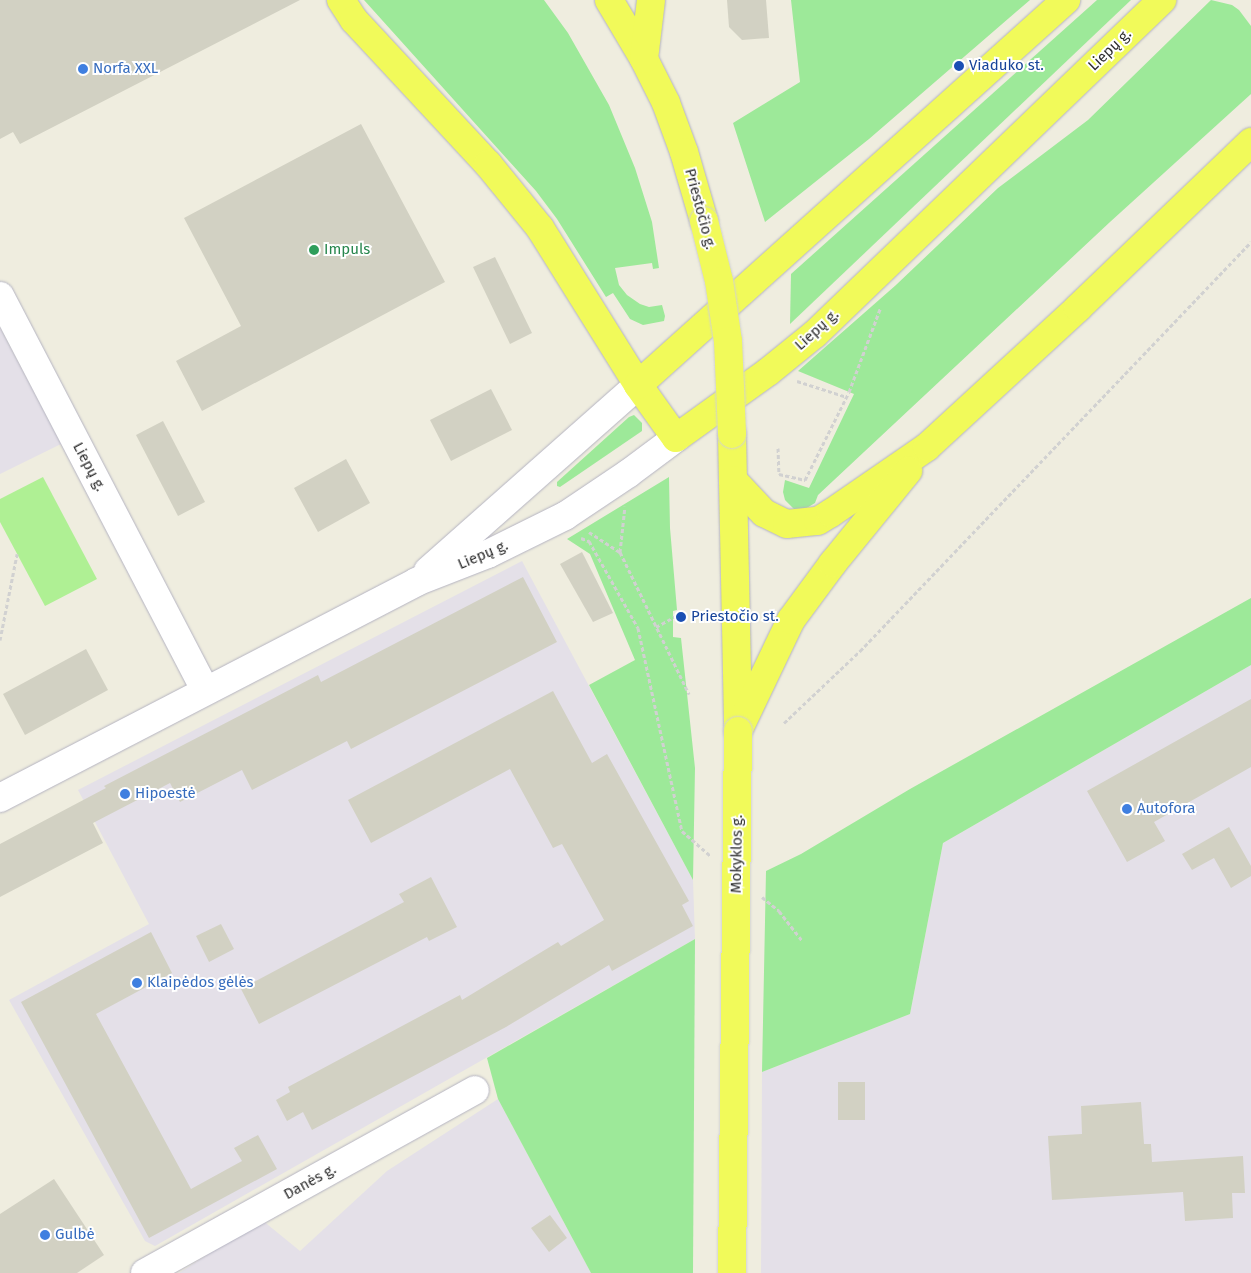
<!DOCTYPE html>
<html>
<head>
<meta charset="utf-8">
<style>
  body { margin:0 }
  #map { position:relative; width:1251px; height:1273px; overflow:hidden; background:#efeddf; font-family:"Fira Sans",sans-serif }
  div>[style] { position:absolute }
  .industrial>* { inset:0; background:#e4e0e8 }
  .green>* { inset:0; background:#9de999 }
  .pitch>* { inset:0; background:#aff094 }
  .building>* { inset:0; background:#d2d1c3 }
  .path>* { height:3px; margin-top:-1.5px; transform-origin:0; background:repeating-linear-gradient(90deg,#d1d1d1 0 4px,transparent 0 6.5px) }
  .roads { filter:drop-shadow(0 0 1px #b4b3c1) drop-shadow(0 0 1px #b4b3c1) }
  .minor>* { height:28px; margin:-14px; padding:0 14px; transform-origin:14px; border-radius:14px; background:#fff }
  .secondary>* { height:28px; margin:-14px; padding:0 14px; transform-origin:14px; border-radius:14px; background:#fff }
  .primary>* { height:28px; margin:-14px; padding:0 14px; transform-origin:14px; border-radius:14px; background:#f1fa5a }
  .bridges { filter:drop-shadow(0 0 1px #d1d1d1) drop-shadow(0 0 1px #d1d1d1) }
  .primary-bridge>* { height:28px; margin:-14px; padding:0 14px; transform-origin:14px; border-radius:14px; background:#f1fa5a }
  .dots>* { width:14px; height:14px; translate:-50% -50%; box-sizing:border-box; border:2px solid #fff; border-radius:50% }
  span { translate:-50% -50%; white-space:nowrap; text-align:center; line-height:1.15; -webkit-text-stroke:4px #fff; paint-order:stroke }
  .street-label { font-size:15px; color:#2d2d2d }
  .transit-label { font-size:15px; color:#164399 }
  .left { translate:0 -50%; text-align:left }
  .shop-label { font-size:15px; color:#366cbe }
  .leisure-label { font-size:15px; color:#27864d }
</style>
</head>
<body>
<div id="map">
  <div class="industrial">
    <div style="clip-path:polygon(0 328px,61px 444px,0 474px)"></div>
    <div style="clip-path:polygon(522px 561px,693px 880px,695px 939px,155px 1246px,145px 1241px,9px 1000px,149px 924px,78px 790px)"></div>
    <div style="clip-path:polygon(1251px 665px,1251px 1273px,761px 1273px,762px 1072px,910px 1014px,943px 843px)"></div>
    <div style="clip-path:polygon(498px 1099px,591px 1273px,179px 1273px,262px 1220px,300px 1251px,387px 1171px)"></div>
  </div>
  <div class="green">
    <div style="clip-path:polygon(364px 0,544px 0,568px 33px,609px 105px,635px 168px,652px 222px,659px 268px,653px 269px,652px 263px,615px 268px,619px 285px,627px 295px,640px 304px,649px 307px,662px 305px,665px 316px,664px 321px,643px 325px,630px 319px,613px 293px,606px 297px,557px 219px,536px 191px)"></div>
    <div style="clip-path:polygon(791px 0,1030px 0,869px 139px,765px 222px,733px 123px,800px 82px)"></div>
    <div style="clip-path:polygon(1097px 0,1131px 0,790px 324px,791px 274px)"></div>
    <div style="clip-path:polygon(1211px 0,1232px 5px,1239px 10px,1251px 26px,1251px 94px,1110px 222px,818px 495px,815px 503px,805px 509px,794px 509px,785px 500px,783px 492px,785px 480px,809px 488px,854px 394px,798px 371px,896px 285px,998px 188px,1088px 120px)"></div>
    <div style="clip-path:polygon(634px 415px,642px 423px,642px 431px,560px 487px,557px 486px,557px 482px,629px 417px)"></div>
    <div style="clip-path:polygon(669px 477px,670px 528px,677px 610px,673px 611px,673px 637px,681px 638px,695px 768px,693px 880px,589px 685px,635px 660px,590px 554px,567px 539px)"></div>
    <div style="clip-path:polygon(1251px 598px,1251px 665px,943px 843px,910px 1014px,762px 1072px,766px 871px,801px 854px,910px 789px)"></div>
    <div style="clip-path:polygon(695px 939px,693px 1273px,591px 1273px,498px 1099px,487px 1058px)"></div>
  </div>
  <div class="pitch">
    <div style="clip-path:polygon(43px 477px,97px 579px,45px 606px,0 522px,0 499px)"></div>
  </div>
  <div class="building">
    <div style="clip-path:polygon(0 0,300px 0,20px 144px,13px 132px,0 139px)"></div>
    <div style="clip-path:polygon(727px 0,766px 0,769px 38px,742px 40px,729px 27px)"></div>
    <div style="clip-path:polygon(361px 124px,445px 282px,202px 411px,176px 361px,241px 326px,184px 218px)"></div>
    <div style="clip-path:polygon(495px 257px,532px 333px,510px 344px,473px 267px)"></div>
    <div style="clip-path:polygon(491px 389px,512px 430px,451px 461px,430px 420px)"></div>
    <div style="clip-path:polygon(163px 421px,205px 502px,178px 516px,136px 435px)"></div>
    <div style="clip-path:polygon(346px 459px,370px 503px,318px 532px,294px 488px)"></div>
    <div style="clip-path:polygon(582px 552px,613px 613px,593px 622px,560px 564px)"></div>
    <div style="clip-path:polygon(523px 577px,557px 642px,351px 749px,347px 741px,252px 790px,242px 770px,180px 802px,170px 783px,93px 823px,103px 843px,0 897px,0 844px,106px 788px,104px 786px,318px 675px,321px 682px)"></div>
    <div style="clip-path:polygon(86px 649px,108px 690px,25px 735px,3px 694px)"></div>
    <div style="clip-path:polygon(553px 691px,592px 763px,607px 754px,689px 901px,682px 905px,693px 926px,612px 971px,609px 965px,506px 1027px,312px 1130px,303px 1112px,287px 1121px,276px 1100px,290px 1092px,288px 1087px,460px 995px,462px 1000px,558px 942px,561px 946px,604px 920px,562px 844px,553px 848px,510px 769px,371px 843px,348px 800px)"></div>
    <div style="clip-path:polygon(1251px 699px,1251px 767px,1154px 822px,1165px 841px,1127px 862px,1087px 791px)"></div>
    <div style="clip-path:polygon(1229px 827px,1251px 866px,1251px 876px,1231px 888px,1214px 858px,1192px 870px,1182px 854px)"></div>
    <div style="clip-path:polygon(431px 877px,457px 927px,429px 941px,427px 937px,259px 1024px,241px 989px,404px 902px,399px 894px)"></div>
    <div style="clip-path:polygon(221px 924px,234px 949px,209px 962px,196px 936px)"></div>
    <div style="clip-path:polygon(151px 932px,172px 973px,96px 1014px,191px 1189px,242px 1161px,234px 1148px,258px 1135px,277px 1169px,149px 1238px,21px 1002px)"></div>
    <div style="clip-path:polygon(838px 1082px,865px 1082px,865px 1120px,838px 1120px)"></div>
    <div style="clip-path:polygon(1141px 1102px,1144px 1144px,1151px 1144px,1152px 1162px,1243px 1156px,1245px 1193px,1232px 1193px,1233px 1218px,1185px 1221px,1183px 1192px,1052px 1200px,1048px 1136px,1082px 1134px,1081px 1106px)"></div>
    <div style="clip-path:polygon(54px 1179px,104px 1255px,77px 1273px,0 1273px,0 1214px)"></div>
    <div style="clip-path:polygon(550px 1215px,567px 1238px,549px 1252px,531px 1228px)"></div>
  </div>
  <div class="path">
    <div style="left:797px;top:381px;width:52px;rotate:17.7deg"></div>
    <div style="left:778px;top:448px;width:26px;rotate:88deg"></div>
    <div style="left:779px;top:474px;width:27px;rotate:13deg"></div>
    <div style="left:805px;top:480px;width:98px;rotate:-63.4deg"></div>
    <div style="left:849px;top:392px;width:89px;rotate:-69.5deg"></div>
    <div style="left:589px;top:532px;width:37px;rotate:33deg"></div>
    <div style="left:620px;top:552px;width:46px;rotate:-83.8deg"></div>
    <div style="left:581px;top:538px;width:9px;rotate:21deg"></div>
    <div style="left:589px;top:541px;width:100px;rotate:60.6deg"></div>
    <div style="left:638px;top:628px;width:208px;rotate:77.8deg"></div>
    <div style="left:682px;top:831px;width:37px;rotate:41deg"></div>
    <div style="left:620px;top:552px;width:158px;rotate:64.1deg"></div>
    <div style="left:656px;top:627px;width:31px;rotate:-29deg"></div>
    <div style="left:0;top:640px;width:88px;rotate:-78.8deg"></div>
    <div style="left:784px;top:723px;width:105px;rotate:-43.5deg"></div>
    <div style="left:860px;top:651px;width:566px;rotate:-46.29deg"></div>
    <div style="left:762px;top:897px;width:22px;rotate:39deg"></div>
    <div style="left:779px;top:911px;width:37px;rotate:52deg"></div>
  </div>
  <div class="roads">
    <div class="minor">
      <div style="left:0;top:296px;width:445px;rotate:62.5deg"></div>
      <div style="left:145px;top:1273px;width:377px;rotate:-29deg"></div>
    </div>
    <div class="secondary">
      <div style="left:428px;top:571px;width:281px;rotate:-41.5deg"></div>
      <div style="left:0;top:798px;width:469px;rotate:-27.4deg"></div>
      <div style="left:416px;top:582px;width:77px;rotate:-21.3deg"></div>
      <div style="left:488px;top:554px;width:86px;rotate:-26.3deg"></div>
      <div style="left:565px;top:516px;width:77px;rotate:-33.9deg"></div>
      <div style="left:629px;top:473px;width:59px;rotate:-36.7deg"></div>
    </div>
    <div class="primary">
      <div style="left:341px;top:0;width:24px;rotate:57deg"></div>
      <div style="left:354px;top:20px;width:197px;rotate:47.1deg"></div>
      <div style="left:488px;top:164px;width:82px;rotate:50.9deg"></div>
      <div style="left:540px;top:228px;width:185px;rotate:58deg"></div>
      <div style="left:638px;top:385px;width:65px;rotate:54.4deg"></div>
      <div style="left:676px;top:438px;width:113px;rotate:-35.7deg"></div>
      <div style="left:768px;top:372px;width:60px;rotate:-39deg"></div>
      <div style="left:815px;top:334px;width:482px;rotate:-43.9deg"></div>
      <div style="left:609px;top:0;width:69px;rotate:59.3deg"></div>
      <div style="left:644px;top:59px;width:49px;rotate:63.4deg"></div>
      <div style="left:666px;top:103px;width:52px;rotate:69.8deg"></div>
      <div style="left:684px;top:152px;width:72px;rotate:73.8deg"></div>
      <div style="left:644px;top:59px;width:59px;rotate:-83.2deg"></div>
      <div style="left:638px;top:385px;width:576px;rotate:-41.97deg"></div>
      <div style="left:732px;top:434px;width:291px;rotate:88.8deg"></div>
      <div style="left:733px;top:480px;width:45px;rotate:46.8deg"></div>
      <div style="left:764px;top:513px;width:25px;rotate:26deg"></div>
      <div style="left:787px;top:524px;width:31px;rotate:-6deg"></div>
      <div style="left:818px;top:521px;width:15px;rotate:-32deg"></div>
      <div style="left:831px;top:513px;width:116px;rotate:-34.5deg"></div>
      <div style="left:927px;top:447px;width:205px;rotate:-42.6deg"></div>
      <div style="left:1078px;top:308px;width:240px;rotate:-43.8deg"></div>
      <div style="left:738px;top:731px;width:123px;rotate:-64.5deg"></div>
      <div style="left:791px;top:620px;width:71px;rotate:-53.6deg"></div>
      <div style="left:833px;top:563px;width:119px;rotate:-50.8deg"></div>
    </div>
  </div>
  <div class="bridges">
    <div class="primary-bridge">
      <div style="left:704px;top:221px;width:62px;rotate:76deg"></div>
      <div style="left:719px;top:281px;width:61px;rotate:81.5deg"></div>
      <div style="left:728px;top:341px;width:93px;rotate:87.5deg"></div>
      <div style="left:732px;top:1273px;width:542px;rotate:-89.37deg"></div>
    </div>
  </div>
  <div class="dots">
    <div style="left:959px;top:66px;background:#1a4fb4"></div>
    <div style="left:83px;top:69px;background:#3f7fe0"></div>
    <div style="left:314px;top:250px;background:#2e9e5b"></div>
    <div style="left:681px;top:617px;background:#1a4fb4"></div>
    <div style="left:125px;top:794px;background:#3f7fe0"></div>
    <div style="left:1127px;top:809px;background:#3f7fe0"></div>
    <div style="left:137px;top:983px;background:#3f7fe0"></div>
    <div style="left:45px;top:1235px;background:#3f7fe0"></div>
  </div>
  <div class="street-label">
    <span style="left:1110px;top:50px;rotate:-44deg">Liepų g.</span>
    <span style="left:700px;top:209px;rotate:75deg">Priestočio g.</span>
    <span style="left:817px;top:330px;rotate:-42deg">Liepų g.</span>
    <span style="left:89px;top:467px;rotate:62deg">Liepų g.</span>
    <span style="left:483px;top:555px;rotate:-23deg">Liepų g.</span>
    <span style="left:737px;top:854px;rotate:-89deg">Mokyklos g.</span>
    <span style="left:310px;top:1182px;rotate:-29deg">Danės g.</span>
  </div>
  <div class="transit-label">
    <span class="left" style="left:969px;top:66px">Viaduko st.</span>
    <span class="left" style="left:691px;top:617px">Priestočio st.</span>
  </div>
  <div class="shop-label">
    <span class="left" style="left:93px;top:69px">Norfa XXL</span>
    <span class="left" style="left:135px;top:794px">Hipoestė</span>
    <span class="left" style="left:1137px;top:809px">Autofora</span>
    <span class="left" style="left:147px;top:983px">Klaipėdos gėlės</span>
    <span class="left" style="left:55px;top:1235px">Gulbė</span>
  </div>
  <div class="leisure-label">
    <span class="left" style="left:324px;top:250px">Impuls</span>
  </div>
</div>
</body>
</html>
